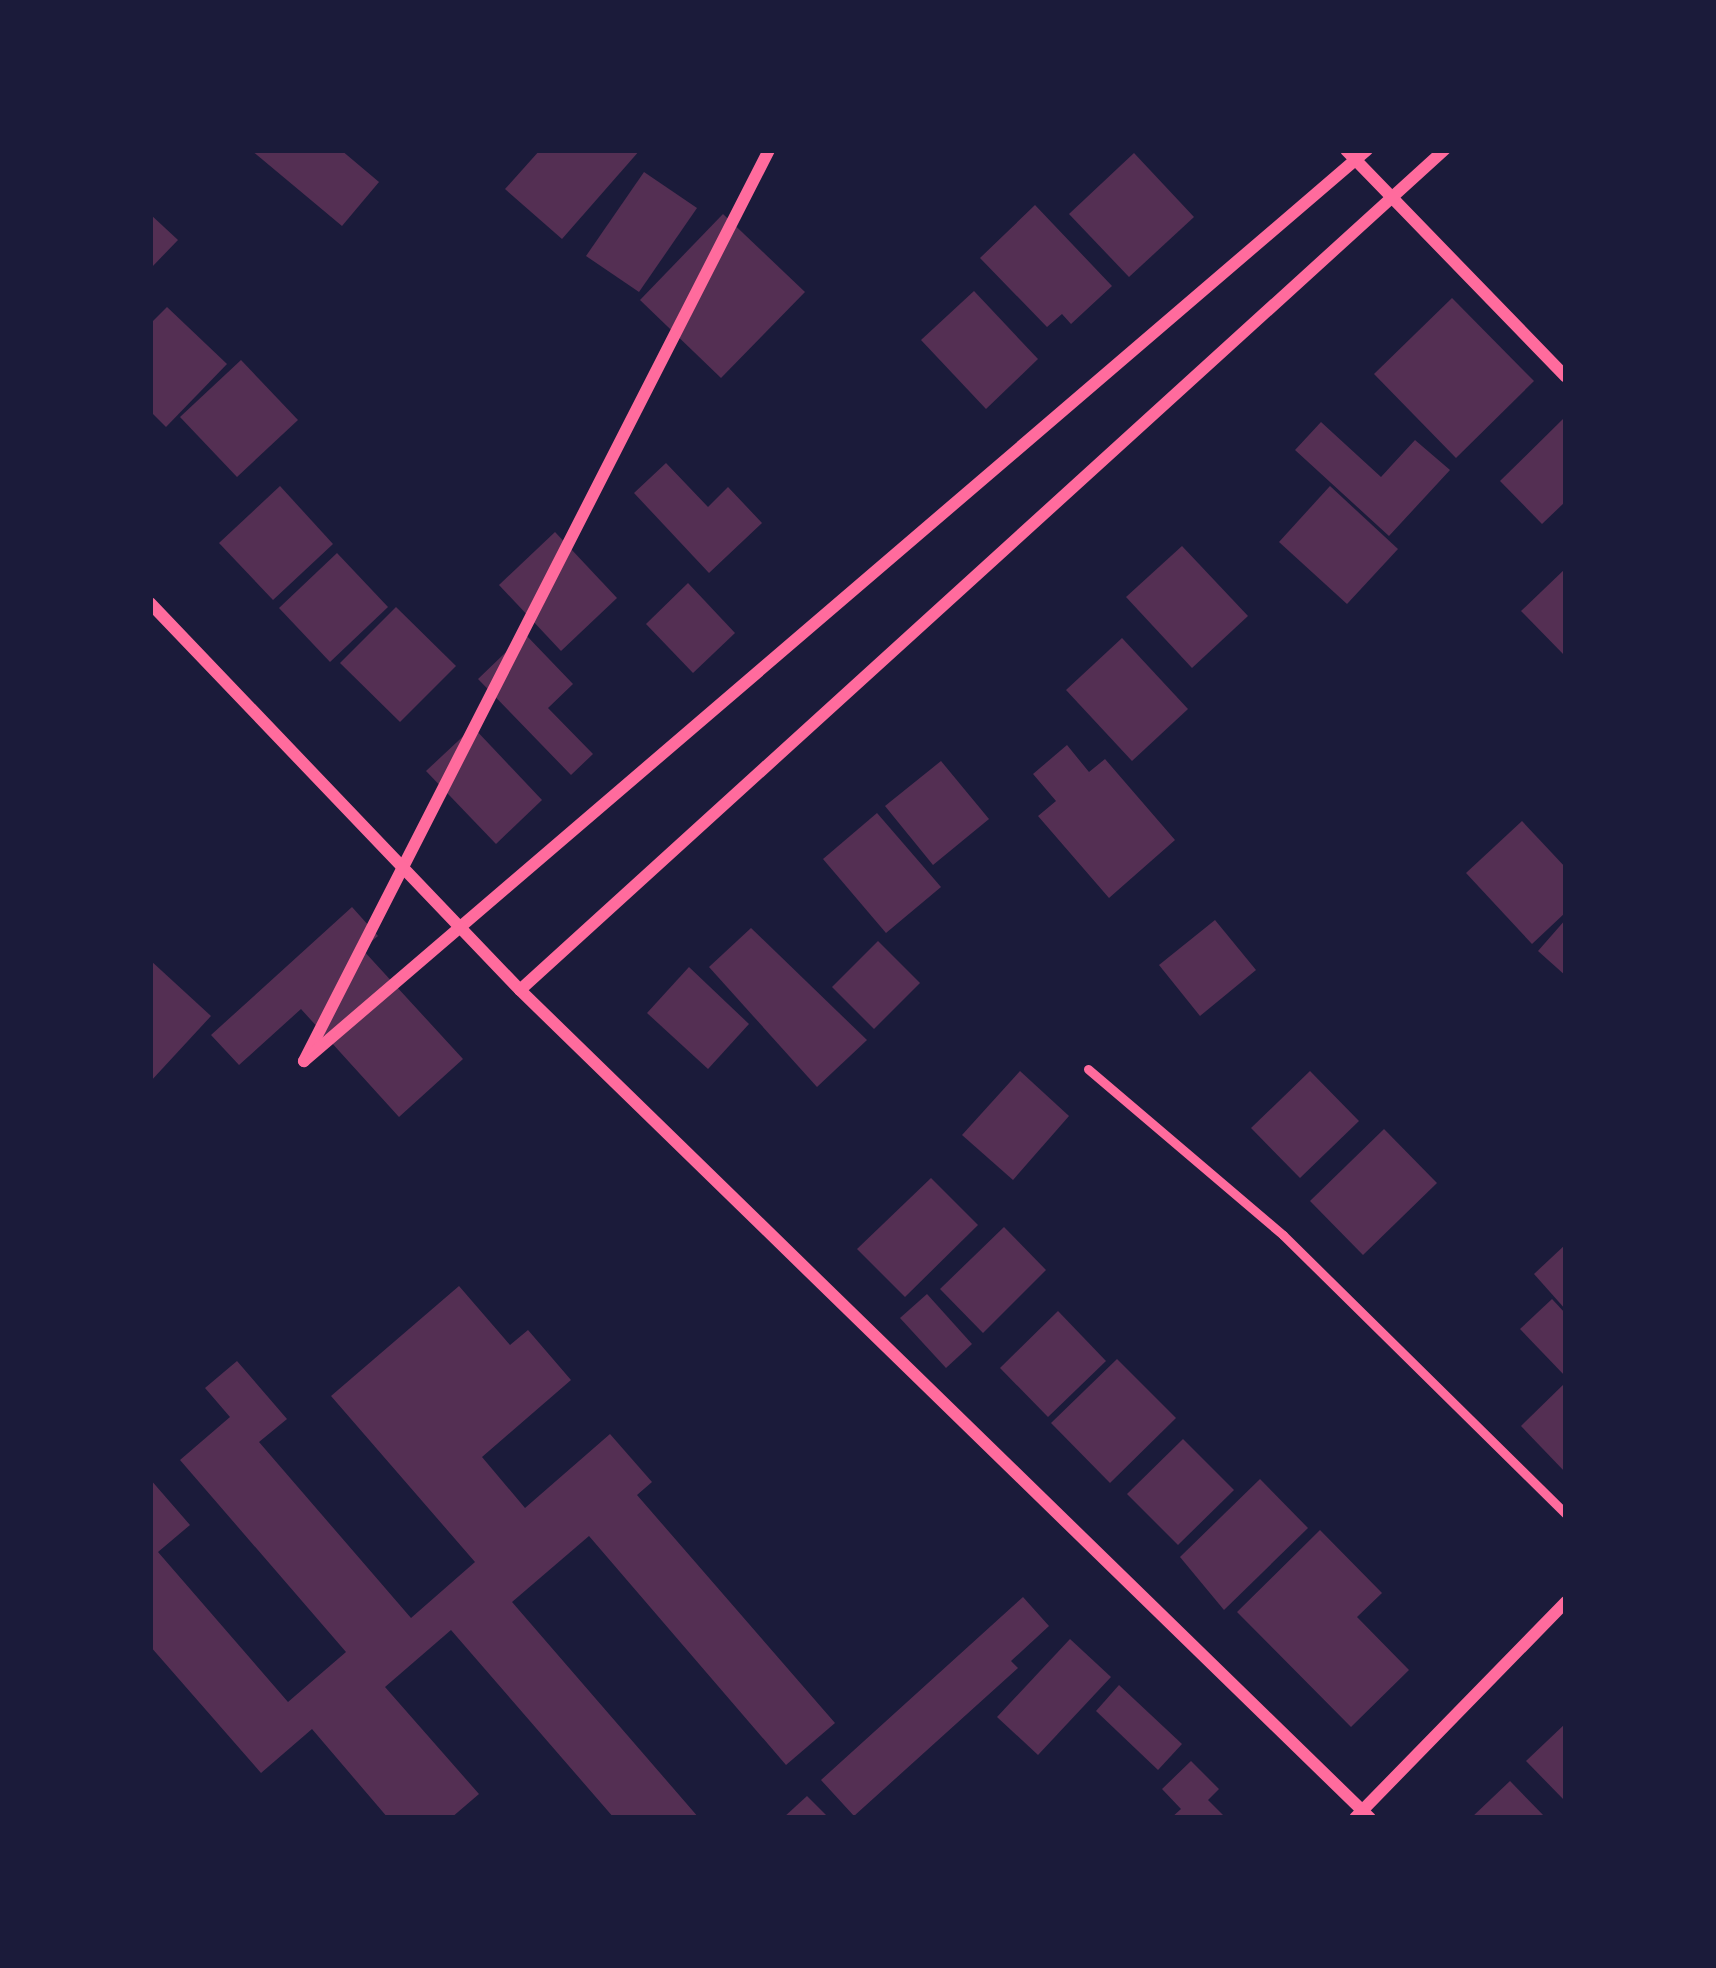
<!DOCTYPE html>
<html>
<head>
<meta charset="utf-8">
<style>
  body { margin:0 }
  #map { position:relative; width:1716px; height:1968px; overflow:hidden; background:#1b1b3a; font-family:"Roboto Serif",serif }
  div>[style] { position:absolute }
  .building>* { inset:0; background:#542f53 }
  .service>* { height:9px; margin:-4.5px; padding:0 4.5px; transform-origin:4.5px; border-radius:4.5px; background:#ff6b9d }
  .minor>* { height:12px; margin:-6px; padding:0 6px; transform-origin:6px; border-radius:6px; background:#ff6b9d }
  span { translate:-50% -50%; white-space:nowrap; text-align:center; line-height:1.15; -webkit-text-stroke:12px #1b1b3a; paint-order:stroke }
  .frame { position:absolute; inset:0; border:153px solid #1b1b3a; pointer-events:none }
</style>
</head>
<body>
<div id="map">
  <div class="building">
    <div style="clip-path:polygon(251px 150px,341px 150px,379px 182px,342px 226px)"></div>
    <div style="clip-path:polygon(540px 150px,640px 150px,562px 239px,505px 189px)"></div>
    <div style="clip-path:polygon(1134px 153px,1194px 217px,1129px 277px,1069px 214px)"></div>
    <div style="clip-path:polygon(644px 172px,697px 208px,639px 292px,586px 256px)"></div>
    <div style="clip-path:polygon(1035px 205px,1112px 286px,1071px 324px,1062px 314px,1047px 327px,980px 258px)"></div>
    <div style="clip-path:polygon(150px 214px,178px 240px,150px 269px)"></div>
    <div style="clip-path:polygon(723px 214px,805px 292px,721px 378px,640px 300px)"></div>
    <div style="clip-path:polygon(974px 291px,1038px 359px,986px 409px,921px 340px)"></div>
    <div style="clip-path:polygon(1452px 298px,1534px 381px,1456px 458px,1374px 374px)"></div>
    <div style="clip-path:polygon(167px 307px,227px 364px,166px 427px,150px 411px,150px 324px)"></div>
    <div style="clip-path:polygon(241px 360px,298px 420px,237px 477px,180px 417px)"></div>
    <div style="clip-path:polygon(1564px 418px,1566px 501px,1542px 524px,1500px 481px)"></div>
    <div style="clip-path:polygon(1321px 422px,1381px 477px,1415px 440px,1450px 470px,1389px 536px,1295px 450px)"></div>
    <div style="clip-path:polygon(666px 463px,708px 507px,728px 487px,762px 523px,709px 573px,634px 493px)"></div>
    <div style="clip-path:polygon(280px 486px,333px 544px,273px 600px,219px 543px)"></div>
    <div style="clip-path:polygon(1330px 486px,1398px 549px,1347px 604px,1279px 542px)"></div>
    <div style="clip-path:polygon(555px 532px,617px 598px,561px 651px,499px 585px)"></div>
    <div style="clip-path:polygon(1182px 546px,1248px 616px,1192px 668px,1126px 597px)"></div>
    <div style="clip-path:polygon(337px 553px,388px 607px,330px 662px,279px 608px)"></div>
    <div style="clip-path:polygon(1566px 568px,1566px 657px,1521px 611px)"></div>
    <div style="clip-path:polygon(688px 583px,735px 633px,693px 673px,646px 624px)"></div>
    <div style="clip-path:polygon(396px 607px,456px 666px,400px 722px,340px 663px)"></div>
    <div style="clip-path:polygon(525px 634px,573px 684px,548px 708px,593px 754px,571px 775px,478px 679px)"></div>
    <div style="clip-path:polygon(1122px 638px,1188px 709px,1132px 761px,1066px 690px)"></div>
    <div style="clip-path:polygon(473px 727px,542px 800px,496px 844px,426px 771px)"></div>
    <div style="clip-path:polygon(1067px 745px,1089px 772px,1105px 759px,1175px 840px,1109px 898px,1038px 816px,1056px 801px,1033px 774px)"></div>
    <div style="clip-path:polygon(941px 761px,989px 819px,933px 865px,885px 806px)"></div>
    <div style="clip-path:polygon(877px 813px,941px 887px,886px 933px,823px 859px)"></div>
    <div style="clip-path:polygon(1522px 821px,1566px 868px,1566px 912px,1532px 944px,1466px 873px)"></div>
    <div style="clip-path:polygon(352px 907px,378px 936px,362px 949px,463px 1059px,399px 1117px,301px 1009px,239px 1065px,211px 1035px)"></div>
    <div style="clip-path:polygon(1566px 919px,1566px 976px,1538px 951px)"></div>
    <div style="clip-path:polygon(1215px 920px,1256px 970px,1200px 1016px,1159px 965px)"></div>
    <div style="clip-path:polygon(751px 928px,867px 1040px,817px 1087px,709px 967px)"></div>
    <div style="clip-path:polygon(878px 941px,920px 983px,874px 1029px,832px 987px)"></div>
    <div style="clip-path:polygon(150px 960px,211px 1016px,150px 1082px)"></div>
    <div style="clip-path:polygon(689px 967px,749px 1024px,708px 1069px,647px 1013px)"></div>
    <div style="clip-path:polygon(1020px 1071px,1069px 1116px,1013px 1180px,962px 1135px)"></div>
    <div style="clip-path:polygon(1310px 1071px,1359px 1121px,1300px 1178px,1251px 1128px)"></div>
    <div style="clip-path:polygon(1384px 1129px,1437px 1183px,1363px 1255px,1310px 1201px)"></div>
    <div style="clip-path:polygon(931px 1178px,978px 1225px,905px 1297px,857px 1249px)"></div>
    <div style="clip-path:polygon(1004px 1227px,1046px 1270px,983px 1333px,940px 1289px)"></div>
    <div style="clip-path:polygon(1566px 1244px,1566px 1310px,1534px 1274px)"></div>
    <div style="clip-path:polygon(459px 1286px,510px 1345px,528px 1330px,571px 1380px,482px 1457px,525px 1508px,610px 1434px,652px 1482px,637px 1495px,835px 1723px,786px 1765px,589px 1536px,512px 1602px,699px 1818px,614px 1818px,451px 1630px,385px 1687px,479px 1794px,451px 1818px,388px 1818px,312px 1729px,261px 1773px,150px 1646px,150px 1479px,190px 1525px,158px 1552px,288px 1702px,346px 1652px,180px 1460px,230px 1417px,205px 1388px,237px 1361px,287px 1419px,259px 1442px,411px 1618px,475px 1562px,331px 1396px)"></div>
    <div style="clip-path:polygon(927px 1294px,972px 1344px,946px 1368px,900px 1318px)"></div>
    <div style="clip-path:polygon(1552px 1299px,1566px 1314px,1566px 1377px,1520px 1329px)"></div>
    <div style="clip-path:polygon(1058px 1311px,1106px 1361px,1048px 1417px,1000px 1368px)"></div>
    <div style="clip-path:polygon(1117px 1359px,1176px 1418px,1110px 1483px,1051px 1423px)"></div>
    <div style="clip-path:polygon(1566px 1382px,1566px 1473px,1521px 1426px)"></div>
    <div style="clip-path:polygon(1183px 1439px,1234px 1490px,1178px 1545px,1127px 1494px)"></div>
    <div style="clip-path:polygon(1260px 1479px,1308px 1528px,1224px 1610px,1180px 1557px)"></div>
    <div style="clip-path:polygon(1320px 1530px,1382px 1593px,1357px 1617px,1409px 1670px,1351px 1727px,1237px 1612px)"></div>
    <div style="clip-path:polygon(1023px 1597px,1049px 1626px,1011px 1661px,1018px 1668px,854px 1816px,821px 1780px)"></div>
    <div style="clip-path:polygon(1070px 1639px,1111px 1677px,1038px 1755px,997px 1717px)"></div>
    <div style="clip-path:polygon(1119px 1685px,1182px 1744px,1158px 1770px,1096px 1711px)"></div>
    <div style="clip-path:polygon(1566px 1723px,1566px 1802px,1526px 1761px)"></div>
    <div style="clip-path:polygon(1191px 1761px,1219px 1789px,1208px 1800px,1226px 1818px,1171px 1818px,1181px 1809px,1162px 1789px)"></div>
    <div style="clip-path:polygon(1510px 1781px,1546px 1818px,1471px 1818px)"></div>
    <div style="clip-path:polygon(807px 1796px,829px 1818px,783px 1818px)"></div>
  </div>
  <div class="service">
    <div style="left:1088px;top:1069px;width:256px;rotate:40.4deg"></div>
    <div style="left:1283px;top:1235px;width:397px;rotate:44.6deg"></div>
  </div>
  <div class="minor">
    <div style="left:769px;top:150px;width:1023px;rotate:117.04deg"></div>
    <div style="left:304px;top:1061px;width:1400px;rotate:-40.6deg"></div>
    <div style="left:1346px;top:150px;width:316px;rotate:45.9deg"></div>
    <div style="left:150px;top:603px;width:535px;rotate:46.29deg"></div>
    <div style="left:520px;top:990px;width:1187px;rotate:44.25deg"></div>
    <div style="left:520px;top:990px;width:1249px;rotate:-42.27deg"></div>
    <div style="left:1355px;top:1818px;width:302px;rotate:-45.7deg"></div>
  </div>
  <div class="frame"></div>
</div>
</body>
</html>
